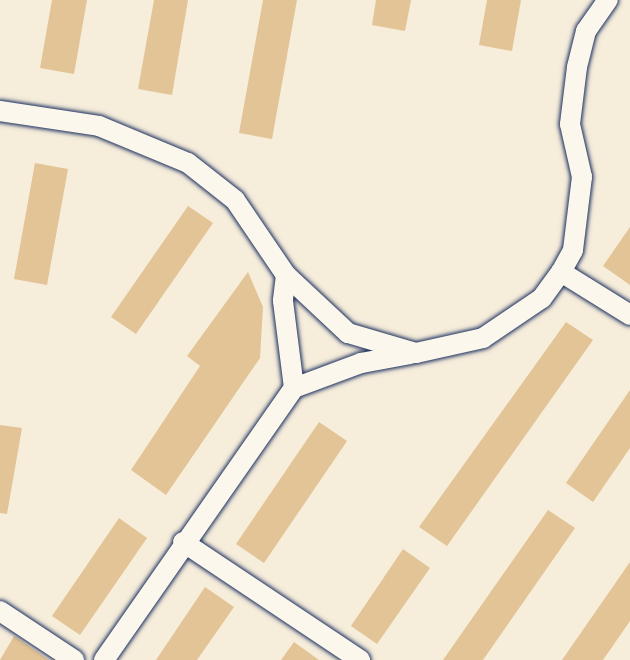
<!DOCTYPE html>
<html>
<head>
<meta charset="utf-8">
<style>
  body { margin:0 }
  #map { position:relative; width:630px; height:660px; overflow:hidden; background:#f6eddb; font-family:Delius,sans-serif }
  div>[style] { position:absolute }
  .building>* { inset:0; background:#e3c496 }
  .roads { filter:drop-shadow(0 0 2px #1b2f5e) drop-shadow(0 0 2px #1b2f5e) }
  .minor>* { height:20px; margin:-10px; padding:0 10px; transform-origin:10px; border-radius:10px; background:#fbf7ec }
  span { translate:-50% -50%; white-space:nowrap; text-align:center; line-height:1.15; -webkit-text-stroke:5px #fbf7ec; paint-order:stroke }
</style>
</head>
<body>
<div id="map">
  <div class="building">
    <div style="clip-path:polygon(52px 0,87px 0,74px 74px,40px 68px)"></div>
    <div style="clip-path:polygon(154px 0,188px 0,172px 95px,138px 89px)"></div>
    <div style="clip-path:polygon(263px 0,297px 0,272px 139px,239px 133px)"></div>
    <div style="clip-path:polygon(376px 0,411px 0,405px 31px,372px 25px)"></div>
    <div style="clip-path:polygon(487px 0,521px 0,512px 51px,479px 45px)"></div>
    <div style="clip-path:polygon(35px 163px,68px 169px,47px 285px,14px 279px)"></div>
    <div style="clip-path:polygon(188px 206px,213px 223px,136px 334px,111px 317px)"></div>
    <div style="clip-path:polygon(630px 227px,630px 285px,603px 266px)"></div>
    <div style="clip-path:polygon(248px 272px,263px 307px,260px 358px,166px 495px,131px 470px,200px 366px,187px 356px)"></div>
    <div style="clip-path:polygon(566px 322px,593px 340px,447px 546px,419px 527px)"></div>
    <div style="clip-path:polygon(630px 390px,630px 448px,593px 502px,566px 483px)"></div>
    <div style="clip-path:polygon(319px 422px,347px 441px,264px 563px,236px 544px)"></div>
    <div style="clip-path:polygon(0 425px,22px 428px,7px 514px,0 513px)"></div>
    <div style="clip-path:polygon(548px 510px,575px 528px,522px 604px,483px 660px,443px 660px)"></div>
    <div style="clip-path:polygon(119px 518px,147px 538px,80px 635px,52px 616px)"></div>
    <div style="clip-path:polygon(403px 549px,430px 568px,377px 644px,351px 626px)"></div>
    <div style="clip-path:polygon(630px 562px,630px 621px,603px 660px,562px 660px)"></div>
    <div style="clip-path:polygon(205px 587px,234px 607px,197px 660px,156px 660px)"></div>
    <div style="clip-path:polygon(14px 636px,49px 660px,0 660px)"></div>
    <div style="clip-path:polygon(294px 642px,319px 660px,281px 660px)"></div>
  </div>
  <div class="roads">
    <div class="minor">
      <div style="left:0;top:111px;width:100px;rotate:8.6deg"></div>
      <div style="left:99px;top:126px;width:96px;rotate:22.6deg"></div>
      <div style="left:188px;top:163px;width:60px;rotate:38.2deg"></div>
      <div style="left:235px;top:200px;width:91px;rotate:55.8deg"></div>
      <div style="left:286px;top:275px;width:85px;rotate:43.1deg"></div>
      <div style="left:348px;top:333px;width:71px;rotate:16.4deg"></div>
      <div style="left:416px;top:353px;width:69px;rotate:-12.6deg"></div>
      <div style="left:483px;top:338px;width:71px;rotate:-34.1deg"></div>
      <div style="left:542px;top:298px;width:32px;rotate:-54deg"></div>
      <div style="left:561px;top:272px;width:25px;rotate:-61deg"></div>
      <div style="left:573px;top:250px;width:74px;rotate:-83deg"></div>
      <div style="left:582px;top:177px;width:54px;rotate:-102.8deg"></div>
      <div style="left:570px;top:124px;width:57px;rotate:-83deg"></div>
      <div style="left:577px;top:67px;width:37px;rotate:-76deg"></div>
      <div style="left:586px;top:31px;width:38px;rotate:-55deg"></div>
      <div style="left:561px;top:272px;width:81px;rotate:31.9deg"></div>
      <div style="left:286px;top:275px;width:26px;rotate:97deg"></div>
      <div style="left:283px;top:301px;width:88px;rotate:82.8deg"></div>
      <div style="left:183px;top:542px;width:213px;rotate:33.7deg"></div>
      <div style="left:0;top:611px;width:89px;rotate:33.5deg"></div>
      <div style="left:104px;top:660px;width:332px;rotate:-55.1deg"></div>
      <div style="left:294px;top:388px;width:72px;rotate:-20.5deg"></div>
      <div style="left:361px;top:363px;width:50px;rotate:-10.4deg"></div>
    </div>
  </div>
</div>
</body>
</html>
